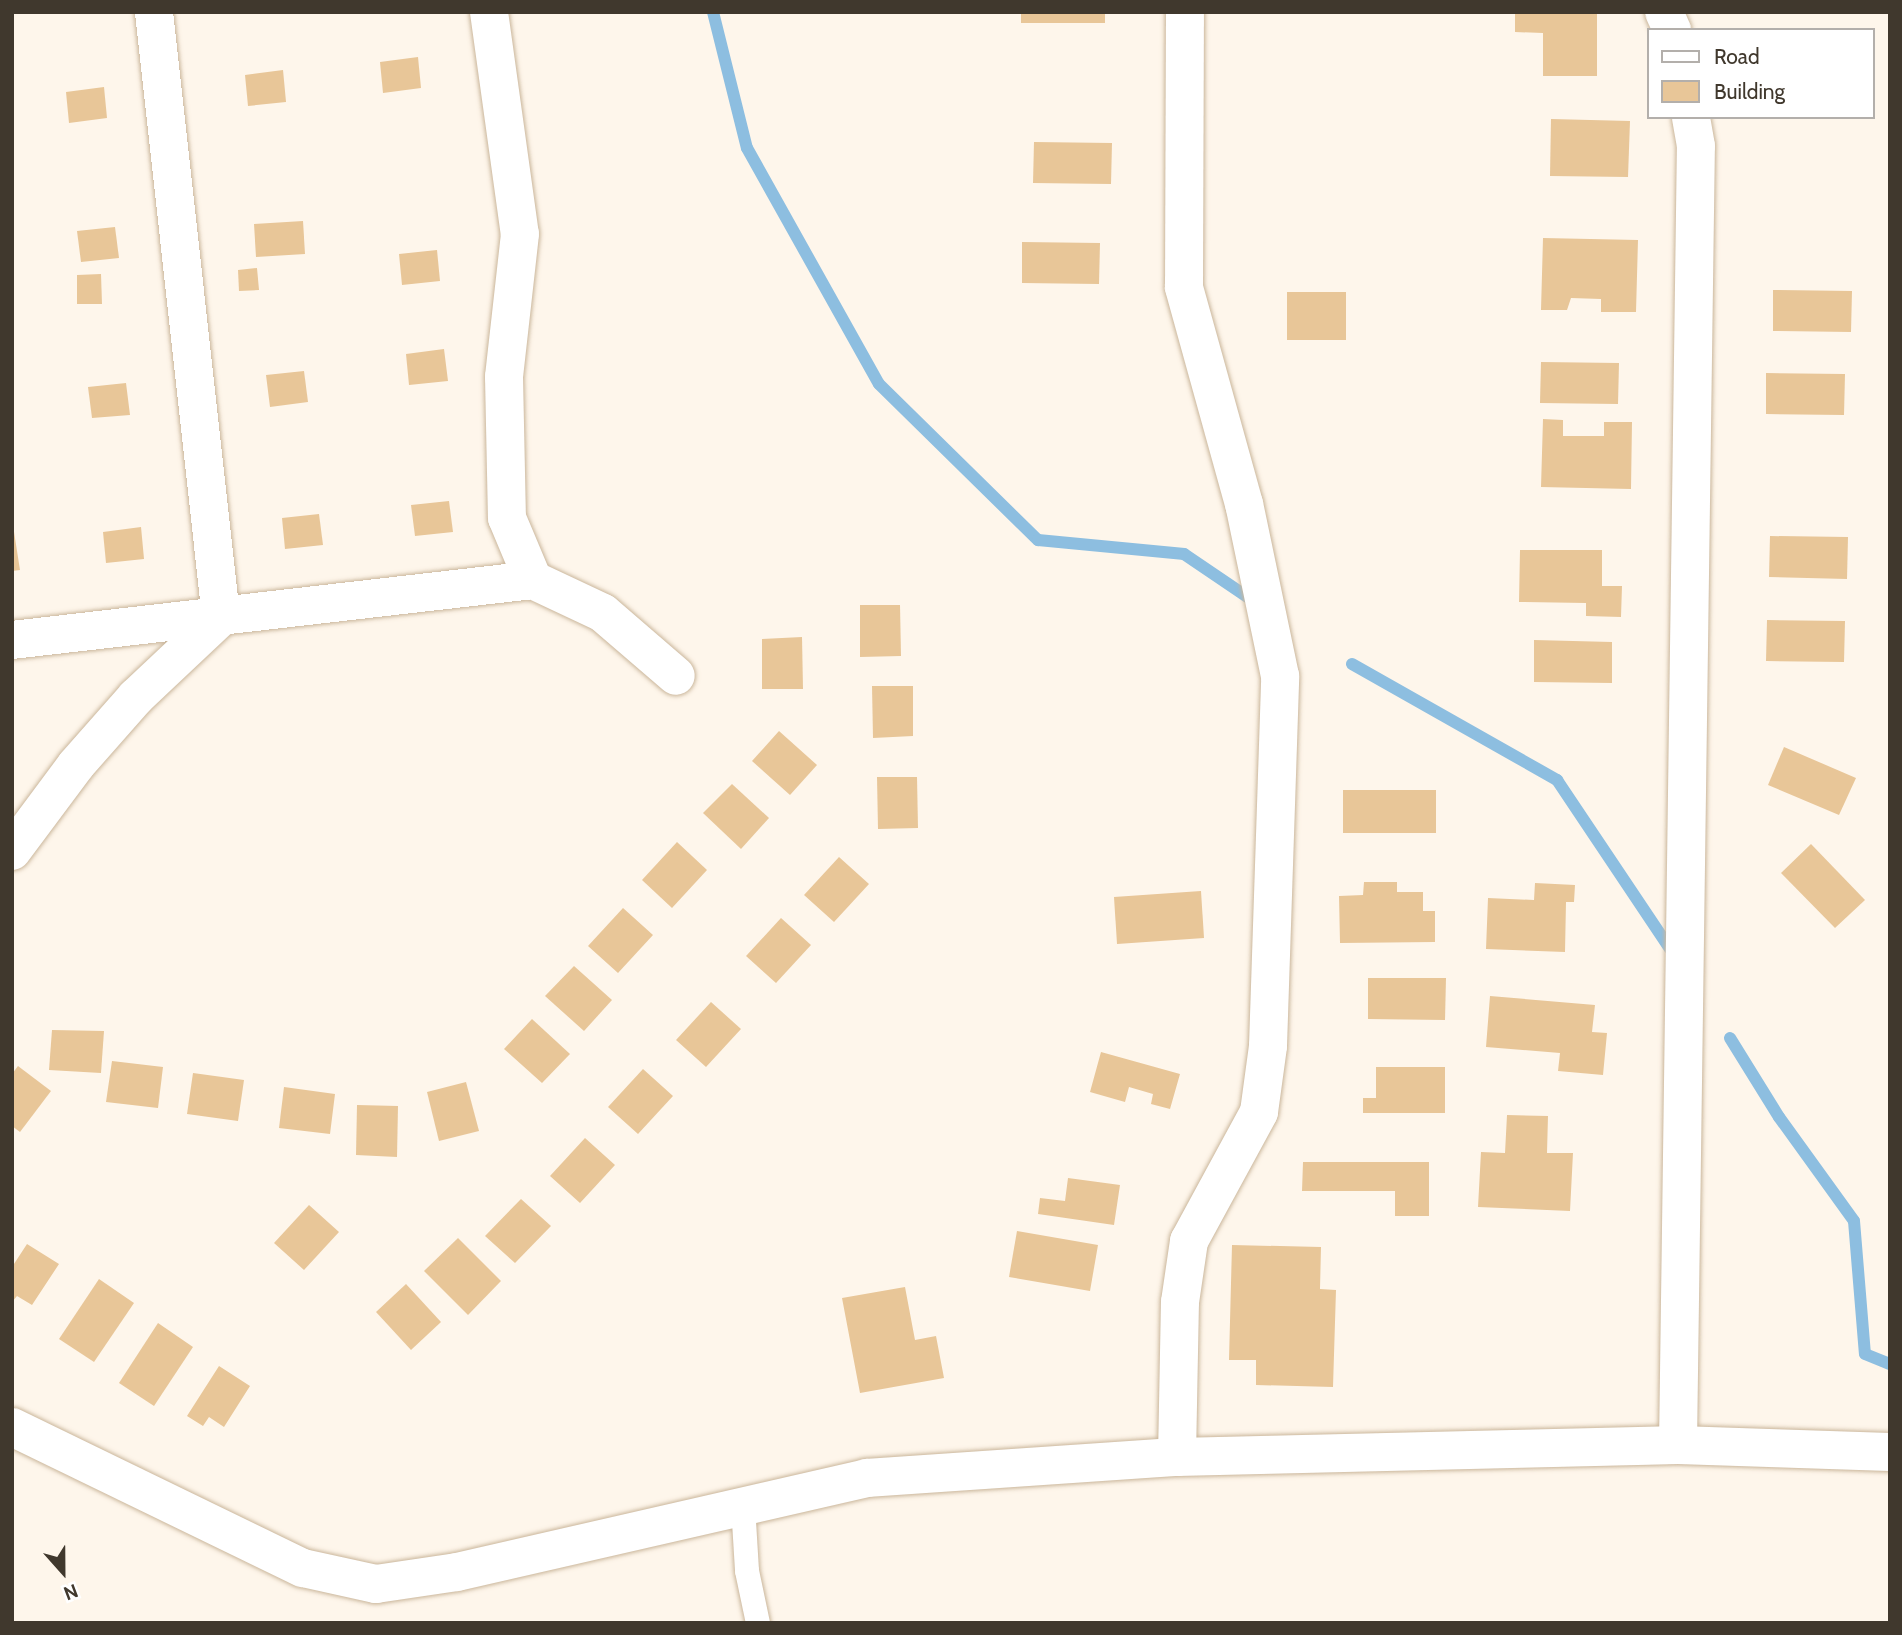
<!DOCTYPE html>
<html>
<head>
<meta charset="utf-8">
<style>
  body { margin:0 }
  #map { position:relative; width:1902px; height:1635px; overflow:hidden; background:#fef6eb; font-family:Cabin,sans-serif }
  div>[style] { position:absolute }
  .stream>* { height:12px; margin:-6px; padding:0 6px; transform-origin:6px; border-radius:6px; background:#8dbee0 }
  .building>* { inset:0; background:#e8c698 }
  .roads { filter:drop-shadow(0 0 2px #cab69b) drop-shadow(0 0 2px #cab69b) }
  .lane>* { height:24px; margin:-12px; padding:0 12px; transform-origin:12px; border-radius:12px; background:#fff }
  .street>* { height:38px; margin:-19px; padding:0 19px; transform-origin:19px; border-radius:19px; background:#fff }
  span { translate:-50% -50%; white-space:nowrap; text-align:center; line-height:1.15; -webkit-text-stroke:5px #fff; paint-order:stroke }
  .frame { position:absolute; inset:0; border:14px solid #40382d; pointer-events:none }
  .legend { position:absolute; left:1647px; top:28px; width:228px; height:91px; box-sizing:border-box; background:#fff; border:2px solid #b3afab; margin:0; padding:9px 12px; list-style:none; font-size:21px; color:#40382d }
  .legend li { display:flex; align-items:center; gap:14px; height:35px }
  .legend b { width:35px; border:2px solid #b3afab }
  .north { position:absolute; left:28px; top:1537px; width:70px; height:70px; -webkit-text-stroke:5px #fff; paint-order:stroke; rotate:159deg; font-size:19px; font-weight:700; line-height:28px; text-align:center; color:#40382d }
  .north::after { content:''; display:block; margin:auto; width:24px; height:32px; background:#40382d; clip-path:polygon(50% 0,100% 100%,50% 72%,0 100%) }
</style>
</head>
<body>
<div id="map">
  <div class="stream">
    <div style="left:713px;top:12px;width:140px;rotate:76deg"></div>
    <div style="left:747px;top:148px;width:270px;rotate:60.8deg"></div>
    <div style="left:879px;top:384px;width:223px;rotate:44.5deg"></div>
    <div style="left:1038px;top:540px;width:147px;rotate:5.5deg"></div>
    <div style="left:1184px;top:554px;width:86px;rotate:34.1deg"></div>
    <div style="left:1352px;top:664px;width:236px;rotate:29.5deg"></div>
    <div style="left:1557px;top:780px;width:203px;rotate:56.2deg"></div>
    <div style="left:1730px;top:1038px;width:93px;rotate:58.2deg"></div>
    <div style="left:1779px;top:1117px;width:128px;rotate:54.2deg"></div>
    <div style="left:1854px;top:1221px;width:133px;rotate:85.3deg"></div>
    <div style="left:1865px;top:1354px;width:27px;rotate:22deg"></div>
  </div>
  <div class="building">
    <div style="clip-path:polygon(1021px 12px,1105px 12px,1105px 23px,1021px 23px)"></div>
    <div style="clip-path:polygon(1515px 12px,1597px 12px,1597px 76px,1543px 76px,1543px 33px,1515px 32px)"></div>
    <div style="clip-path:polygon(418px 57px,421px 88px,383px 93px,380px 62px)"></div>
    <div style="clip-path:polygon(283px 70px,286px 102px,248px 106px,245px 75px)"></div>
    <div style="clip-path:polygon(104px 87px,107px 118px,69px 123px,66px 92px)"></div>
    <div style="clip-path:polygon(1551px 119px,1630px 121px,1628px 177px,1550px 176px)"></div>
    <div style="clip-path:polygon(1034px 142px,1112px 143px,1111px 184px,1033px 183px)"></div>
    <div style="clip-path:polygon(303px 221px,305px 254px,256px 257px,254px 224px)"></div>
    <div style="clip-path:polygon(115px 227px,119px 258px,81px 262px,77px 231px)"></div>
    <div style="clip-path:polygon(1543px 238px,1638px 240px,1636px 312px,1601px 312px,1601px 299px,1571px 298px,1567px 310px,1541px 310px)"></div>
    <div style="clip-path:polygon(1022px 242px,1100px 243px,1099px 284px,1022px 283px)"></div>
    <div style="clip-path:polygon(437px 250px,440px 281px,402px 285px,399px 254px)"></div>
    <div style="clip-path:polygon(257px 268px,259px 290px,239px 291px,238px 270px)"></div>
    <div style="clip-path:polygon(101px 274px,102px 304px,77px 304px,77px 275px)"></div>
    <div style="clip-path:polygon(1773px 290px,1852px 291px,1851px 332px,1773px 331px)"></div>
    <div style="clip-path:polygon(1287px 292px,1346px 292px,1346px 340px,1287px 340px)"></div>
    <div style="clip-path:polygon(444px 349px,448px 381px,409px 385px,406px 354px)"></div>
    <div style="clip-path:polygon(1541px 362px,1619px 363px,1618px 404px,1540px 403px)"></div>
    <div style="clip-path:polygon(304px 371px,308px 402px,270px 407px,266px 375px)"></div>
    <div style="clip-path:polygon(1766px 373px,1845px 374px,1844px 415px,1766px 414px)"></div>
    <div style="clip-path:polygon(126px 383px,130px 415px,92px 418px,88px 387px)"></div>
    <div style="clip-path:polygon(1543px 419px,1563px 420px,1563px 436px,1604px 436px,1604px 422px,1632px 422px,1631px 489px,1541px 487px)"></div>
    <div style="clip-path:polygon(449px 501px,453px 532px,415px 536px,411px 505px)"></div>
    <div style="clip-path:polygon(319px 514px,323px 545px,285px 549px,282px 518px)"></div>
    <div style="clip-path:polygon(12px 519px,20px 570px,12px 571px)"></div>
    <div style="clip-path:polygon(141px 527px,144px 559px,106px 563px,103px 532px)"></div>
    <div style="clip-path:polygon(1770px 536px,1848px 537px,1847px 579px,1769px 577px)"></div>
    <div style="clip-path:polygon(1520px 550px,1602px 550px,1602px 586px,1622px 586px,1621px 617px,1586px 616px,1586px 603px,1519px 602px)"></div>
    <div style="clip-path:polygon(860px 605px,900px 605px,901px 656px,860px 657px)"></div>
    <div style="clip-path:polygon(1767px 620px,1845px 621px,1844px 662px,1766px 661px)"></div>
    <div style="clip-path:polygon(802px 637px,803px 689px,762px 689px,762px 639px)"></div>
    <div style="clip-path:polygon(1534px 640px,1612px 642px,1612px 683px,1534px 682px)"></div>
    <div style="clip-path:polygon(872px 686px,913px 686px,913px 736px,873px 738px)"></div>
    <div style="clip-path:polygon(779px 731px,817px 765px,790px 795px,752px 761px)"></div>
    <div style="clip-path:polygon(1784px 747px,1856px 778px,1839px 815px,1768px 785px)"></div>
    <div style="clip-path:polygon(877px 777px,917px 777px,918px 828px,878px 829px)"></div>
    <div style="clip-path:polygon(732px 784px,769px 818px,741px 849px,703px 813px)"></div>
    <div style="clip-path:polygon(1343px 790px,1436px 790px,1436px 833px,1343px 833px)"></div>
    <div style="clip-path:polygon(677px 842px,707px 870px,672px 908px,642px 880px)"></div>
    <div style="clip-path:polygon(1811px 844px,1865px 900px,1835px 928px,1781px 873px)"></div>
    <div style="clip-path:polygon(839px 857px,869px 884px,834px 922px,804px 895px)"></div>
    <div style="clip-path:polygon(1364px 882px,1397px 882px,1397px 892px,1423px 892px,1423px 911px,1435px 911px,1435px 942px,1340px 943px,1339px 896px,1363px 895px)"></div>
    <div style="clip-path:polygon(1535px 883px,1575px 885px,1574px 902px,1566px 902px,1565px 952px,1486px 949px,1488px 898px,1534px 900px)"></div>
    <div style="clip-path:polygon(1201px 891px,1204px 938px,1117px 944px,1114px 897px)"></div>
    <div style="clip-path:polygon(623px 908px,653px 935px,618px 973px,588px 946px)"></div>
    <div style="clip-path:polygon(781px 918px,811px 945px,776px 983px,746px 956px)"></div>
    <div style="clip-path:polygon(574px 966px,612px 1000px,584px 1031px,545px 996px)"></div>
    <div style="clip-path:polygon(1368px 978px,1446px 978px,1445px 1020px,1368px 1019px)"></div>
    <div style="clip-path:polygon(1490px 996px,1595px 1005px,1592px 1032px,1607px 1033px,1603px 1075px,1558px 1071px,1560px 1053px,1486px 1047px)"></div>
    <div style="clip-path:polygon(711px 1002px,741px 1029px,706px 1067px,676px 1040px)"></div>
    <div style="clip-path:polygon(532px 1019px,570px 1054px,542px 1083px,504px 1049px)"></div>
    <div style="clip-path:polygon(52px 1030px,104px 1031px,101px 1073px,49px 1070px)"></div>
    <div style="clip-path:polygon(1101px 1052px,1180px 1074px,1170px 1109px,1151px 1104px,1153px 1094px,1129px 1087px,1125px 1102px,1090px 1092px)"></div>
    <div style="clip-path:polygon(112px 1061px,163px 1067px,158px 1108px,106px 1102px)"></div>
    <div style="clip-path:polygon(18px 1066px,51px 1091px,20px 1132px,12px 1126px,12px 1074px)"></div>
    <div style="clip-path:polygon(1376px 1067px,1445px 1067px,1445px 1113px,1363px 1113px,1363px 1098px,1376px 1098px)"></div>
    <div style="clip-path:polygon(643px 1069px,673px 1096px,638px 1134px,608px 1107px)"></div>
    <div style="clip-path:polygon(193px 1073px,244px 1080px,238px 1121px,187px 1114px)"></div>
    <div style="clip-path:polygon(466px 1082px,479px 1131px,439px 1141px,427px 1092px)"></div>
    <div style="clip-path:polygon(284px 1087px,335px 1094px,330px 1134px,279px 1128px)"></div>
    <div style="clip-path:polygon(357px 1105px,398px 1106px,397px 1157px,356px 1155px)"></div>
    <div style="clip-path:polygon(1507px 1115px,1548px 1116px,1547px 1153px,1573px 1153px,1570px 1211px,1478px 1207px,1481px 1152px,1505px 1153px)"></div>
    <div style="clip-path:polygon(585px 1138px,615px 1165px,580px 1203px,550px 1176px)"></div>
    <div style="clip-path:polygon(1303px 1162px,1429px 1162px,1429px 1216px,1395px 1216px,1395px 1191px,1302px 1191px)"></div>
    <div style="clip-path:polygon(1068px 1178px,1120px 1185px,1114px 1225px,1038px 1214px,1040px 1198px,1065px 1201px)"></div>
    <div style="clip-path:polygon(521px 1199px,551px 1226px,515px 1263px,485px 1236px)"></div>
    <div style="clip-path:polygon(309px 1205px,339px 1232px,304px 1270px,274px 1243px)"></div>
    <div style="clip-path:polygon(1017px 1231px,1098px 1245px,1090px 1291px,1009px 1277px)"></div>
    <div style="clip-path:polygon(458px 1238px,501px 1281px,468px 1315px,424px 1271px)"></div>
    <div style="clip-path:polygon(27px 1244px,59px 1264px,32px 1305px,17px 1296px,12px 1302px,12px 1267px)"></div>
    <div style="clip-path:polygon(1232px 1245px,1321px 1247px,1320px 1289px,1336px 1290px,1333px 1387px,1256px 1385px,1256px 1360px,1229px 1360px)"></div>
    <div style="clip-path:polygon(99px 1279px,134px 1303px,94px 1362px,59px 1339px)"></div>
    <div style="clip-path:polygon(406px 1284px,441px 1322px,411px 1350px,376px 1312px)"></div>
    <div style="clip-path:polygon(905px 1287px,915px 1340px,936px 1336px,944px 1378px,860px 1393px,842px 1298px)"></div>
    <div style="clip-path:polygon(158px 1323px,193px 1347px,154px 1406px,119px 1383px)"></div>
    <div style="clip-path:polygon(219px 1366px,250px 1386px,224px 1427px,209px 1417px,203px 1426px,187px 1416px)"></div>
  </div>
  <div class="roads">
    <div class="lane">
      <div style="left:743px;top:1505px;width:66px;rotate:86.5deg"></div>
      <div style="left:747px;top:1571px;width:53px;rotate:78.1deg"></div>
    </div>
    <div class="street">
      <div style="left:489px;top:12px;width:224px;rotate:82.1deg"></div>
      <div style="left:520px;top:234px;width:144px;rotate:96.4deg"></div>
      <div style="left:504px;top:377px;width:141px;rotate:88.8deg"></div>
      <div style="left:507px;top:518px;width:67px;rotate:67.2deg"></div>
      <div style="left:533px;top:580px;width:77px;rotate:25.2deg"></div>
      <div style="left:603px;top:613px;width:96px;rotate:40.8deg"></div>
      <div style="left:1664px;top:12px;width:20px;rotate:66deg"></div>
      <div style="left:12px;top:640px;width:524px;rotate:-6.57deg"></div>
      <div style="left:12px;top:851px;width:107px;rotate:-53.3deg"></div>
      <div style="left:76px;top:765px;width:91px;rotate:-48.6deg"></div>
      <div style="left:136px;top:697px;width:117px;rotate:-43.3deg"></div>
      <div style="left:221px;top:617px;width:609px;rotate:-96.32deg"></div>
      <div style="left:12px;top:1427px;width:323px;rotate:25.9deg"></div>
      <div style="left:303px;top:1568px;width:75px;rotate:12.4deg"></div>
      <div style="left:376px;top:1584px;width:82px;rotate:-8.4deg"></div>
      <div style="left:457px;top:1572px;width:421px;rotate:-12.9deg"></div>
      <div style="left:867px;top:1478px;width:311px;rotate:-3.9deg"></div>
      <div style="left:1177px;top:1457px;width:501px;rotate:-1.37deg"></div>
      <div style="left:1678px;top:1445px;width:212px;rotate:1.9deg"></div>
      <div style="left:1678px;top:1445px;width:1299px;rotate:-89.21deg"></div>
      <div style="left:1696px;top:146px;width:29px;rotate:-100deg"></div>
      <div style="left:1177px;top:1457px;width:155px;rotate:-88.9deg"></div>
      <div style="left:1180px;top:1302px;width:62px;rotate:-81.6deg"></div>
      <div style="left:1189px;top:1241px;width:147px;rotate:-61.5deg"></div>
      <div style="left:1259px;top:1112px;width:67px;rotate:-82.2deg"></div>
      <div style="left:1268px;top:1046px;width:370px;rotate:-88.1deg"></div>
      <div style="left:1280px;top:676px;width:176px;rotate:-101.8deg"></div>
      <div style="left:1244px;top:504px;width:225px;rotate:-105.5deg"></div>
      <div style="left:1184px;top:287px;width:275px;rotate:-89.8deg"></div>
    </div>
  </div>
  <div class="frame"></div>
  <ul class="legend">
  <li><b style="height:9px;background:#fff"></b>Road</li>
  <li><b style="height:19px;background:#e8c698"></b>Building</li>
  </ul>
  <div class="north">N</div>
</div>
</body>
</html>
